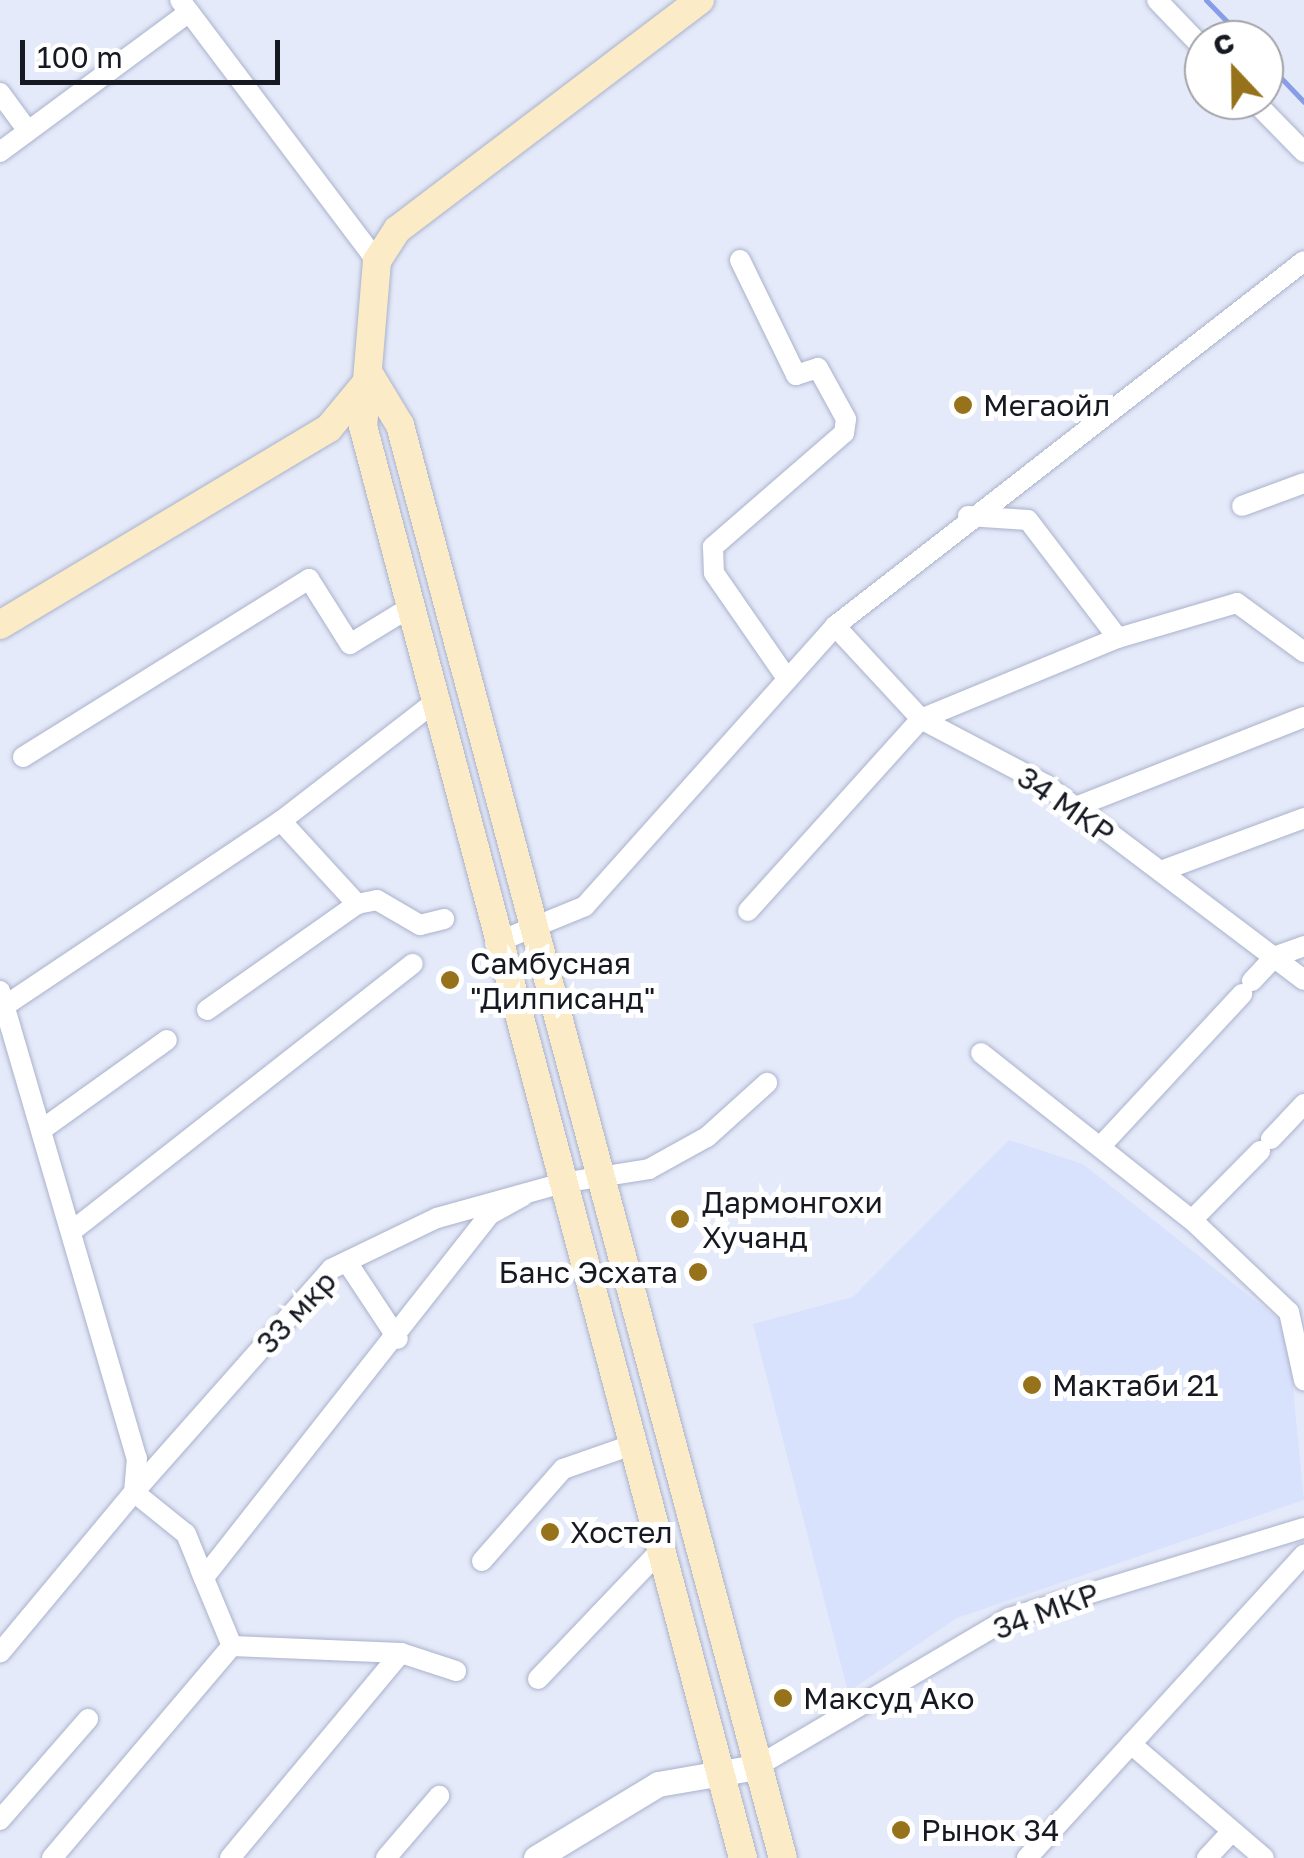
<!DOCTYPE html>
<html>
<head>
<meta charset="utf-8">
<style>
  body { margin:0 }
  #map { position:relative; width:1304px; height:1858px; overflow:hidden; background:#e5eafa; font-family:"Golos Text",sans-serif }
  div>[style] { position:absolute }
  .built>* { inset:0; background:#d9e2fd }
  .stream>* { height:5px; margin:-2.5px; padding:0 2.5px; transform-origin:2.5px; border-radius:2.5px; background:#879de7 }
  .roads { filter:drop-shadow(0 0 2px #aab2cb) drop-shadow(0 0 2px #aab2cb) }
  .minor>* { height:20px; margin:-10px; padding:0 10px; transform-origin:10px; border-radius:10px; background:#fff }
  .tertiary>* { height:25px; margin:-12.5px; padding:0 12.5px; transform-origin:12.5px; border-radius:12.5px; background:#fff }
  .secondary>* { height:28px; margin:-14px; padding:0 14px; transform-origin:14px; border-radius:14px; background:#fbebc7 }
  .dots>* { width:28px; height:28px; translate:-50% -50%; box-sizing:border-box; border:5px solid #fff; border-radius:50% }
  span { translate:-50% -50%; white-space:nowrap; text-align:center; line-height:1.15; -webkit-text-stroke:10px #fff; paint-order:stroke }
  .poi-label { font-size:30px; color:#161922 }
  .left { translate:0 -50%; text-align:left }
  .right { translate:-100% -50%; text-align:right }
  .street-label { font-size:30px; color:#161922 }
  .north { position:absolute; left:1184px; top:20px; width:100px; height:100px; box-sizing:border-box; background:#fff; border:2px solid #a2a3a7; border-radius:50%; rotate:338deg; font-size:28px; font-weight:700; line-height:40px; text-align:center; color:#161922 }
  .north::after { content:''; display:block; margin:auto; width:35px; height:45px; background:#96721b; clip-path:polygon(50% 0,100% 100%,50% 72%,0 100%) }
  .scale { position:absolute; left:20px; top:40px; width:260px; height:45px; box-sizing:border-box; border:5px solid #161922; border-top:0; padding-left:12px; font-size:30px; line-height:35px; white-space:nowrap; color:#161922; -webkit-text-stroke:8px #fff; paint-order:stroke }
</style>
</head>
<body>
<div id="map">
  <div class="built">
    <div style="clip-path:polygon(1009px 1140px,1083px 1164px,1287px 1326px,1304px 1500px,957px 1618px,848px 1692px,753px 1324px,853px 1297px)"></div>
  </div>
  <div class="stream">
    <div style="left:1206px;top:0;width:56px;rotate:45.7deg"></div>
    <div style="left:1264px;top:60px;width:58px;rotate:46.4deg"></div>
  </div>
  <div class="roads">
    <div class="minor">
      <div style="left:180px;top:0;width:327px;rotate:53deg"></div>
      <div style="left:1157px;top:0;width:68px;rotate:46.2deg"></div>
      <div style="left:0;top:93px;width:47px;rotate:53.6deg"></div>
      <div style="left:1253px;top:100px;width:73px;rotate:45.6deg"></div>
      <div style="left:0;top:152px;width:235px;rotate:-36.5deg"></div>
      <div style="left:740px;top:260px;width:128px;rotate:64deg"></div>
      <div style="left:796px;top:375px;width:23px;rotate:-18deg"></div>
      <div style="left:818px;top:368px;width:58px;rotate:61.2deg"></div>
      <div style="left:846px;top:419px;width:14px;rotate:98deg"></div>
      <div style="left:844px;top:433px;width:174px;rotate:139deg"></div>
      <div style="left:713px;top:547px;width:26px;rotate:88deg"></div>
      <div style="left:714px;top:573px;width:126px;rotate:55.3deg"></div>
      <div style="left:1242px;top:506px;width:66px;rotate:-20.4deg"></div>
      <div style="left:968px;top:516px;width:60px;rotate:3.8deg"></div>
      <div style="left:1028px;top:520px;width:148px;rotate:52.7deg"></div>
      <div style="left:1118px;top:638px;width:124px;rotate:-16.4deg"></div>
      <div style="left:1237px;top:603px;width:83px;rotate:36.2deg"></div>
      <div style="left:835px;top:626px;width:127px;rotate:47.2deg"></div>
      <div style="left:921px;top:719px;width:141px;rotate:27.8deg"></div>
      <div style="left:1046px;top:785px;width:323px;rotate:37.1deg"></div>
      <div style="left:23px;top:757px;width:337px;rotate:-31.9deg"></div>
      <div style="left:309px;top:579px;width:77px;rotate:57.8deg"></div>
      <div style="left:350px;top:644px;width:69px;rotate:-31.4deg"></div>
      <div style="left:1073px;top:808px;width:248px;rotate:-21.5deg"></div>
      <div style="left:281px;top:821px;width:113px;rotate:47.5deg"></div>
      <div style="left:1161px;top:871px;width:153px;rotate:-20.3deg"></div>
      <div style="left:748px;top:911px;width:258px;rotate:-48deg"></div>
      <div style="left:921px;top:719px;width:213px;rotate:-22.4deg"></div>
      <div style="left:495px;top:943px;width:97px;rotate:-22.3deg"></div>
      <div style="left:585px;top:906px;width:375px;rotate:-48.2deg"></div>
      <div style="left:835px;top:626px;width:594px;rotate:-37.89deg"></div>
      <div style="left:1252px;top:981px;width:33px;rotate:-47deg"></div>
      <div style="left:1274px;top:957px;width:32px;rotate:-20deg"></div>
      <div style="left:0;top:991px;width:487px;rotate:73.7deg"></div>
      <div style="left:137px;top:1458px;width:34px;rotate:95deg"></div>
      <div style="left:134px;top:1492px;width:209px;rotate:129.8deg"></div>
      <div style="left:9px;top:1003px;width:327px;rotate:-33.8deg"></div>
      <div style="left:281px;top:821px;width:190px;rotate:-37.7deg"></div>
      <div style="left:207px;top:1010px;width:184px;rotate:-35.2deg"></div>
      <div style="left:357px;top:904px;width:20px;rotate:-11deg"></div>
      <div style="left:377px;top:900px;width:50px;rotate:30.2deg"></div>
      <div style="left:420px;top:925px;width:25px;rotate:-14deg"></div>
      <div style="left:981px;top:1053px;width:269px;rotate:38.4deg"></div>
      <div style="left:1192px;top:1220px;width:134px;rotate:43.5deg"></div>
      <div style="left:1289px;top:1312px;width:70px;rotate:77.6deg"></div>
      <div style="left:44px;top:1128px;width:151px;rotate:-35.6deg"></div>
      <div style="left:1271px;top:1139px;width:48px;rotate:-46.7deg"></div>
      <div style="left:1100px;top:1147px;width:209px;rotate:-47.1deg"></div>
      <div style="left:523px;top:1196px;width:38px;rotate:151deg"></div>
      <div style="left:490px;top:1214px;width:463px;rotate:128.2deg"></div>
      <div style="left:204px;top:1578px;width:48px;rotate:-112.2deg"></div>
      <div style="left:186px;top:1534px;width:67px;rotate:-141.1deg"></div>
      <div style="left:134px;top:1492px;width:298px;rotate:-48.5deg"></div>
      <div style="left:331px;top:1269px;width:118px;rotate:-25.7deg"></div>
      <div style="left:437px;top:1218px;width:130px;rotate:-15.6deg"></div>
      <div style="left:562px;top:1183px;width:88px;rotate:-9.1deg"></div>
      <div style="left:649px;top:1169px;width:66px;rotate:-28.9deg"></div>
      <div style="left:707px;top:1137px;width:81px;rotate:-42deg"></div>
      <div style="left:1192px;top:1220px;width:97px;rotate:-45.4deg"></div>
      <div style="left:72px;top:1231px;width:433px;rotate:-38.1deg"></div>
      <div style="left:347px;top:1262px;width:92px;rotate:56.5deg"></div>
      <div style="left:482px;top:1561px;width:123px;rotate:-48.6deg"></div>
      <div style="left:563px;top:1469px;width:70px;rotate:-19.2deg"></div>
      <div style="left:200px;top:1569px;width:83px;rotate:67.4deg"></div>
      <div style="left:232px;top:1646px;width:169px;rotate:2.4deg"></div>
      <div style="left:401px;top:1653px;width:58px;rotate:18.1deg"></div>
      <div style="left:538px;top:1679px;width:174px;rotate:-46.4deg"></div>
      <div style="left:1131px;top:1744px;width:175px;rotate:40.6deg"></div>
      <div style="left:756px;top:1767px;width:294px;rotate:-30.5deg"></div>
      <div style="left:1009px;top:1618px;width:308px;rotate:-17deg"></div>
      <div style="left:0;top:1820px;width:134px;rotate:-48.9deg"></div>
      <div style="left:52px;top:1858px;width:278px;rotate:-49.7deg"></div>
      <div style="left:230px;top:1858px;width:267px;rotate:-50.2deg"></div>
      <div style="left:386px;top:1858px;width:82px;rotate:-49.5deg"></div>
      <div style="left:1027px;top:1858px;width:411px;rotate:-47.6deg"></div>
      <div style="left:1207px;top:1858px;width:33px;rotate:-47deg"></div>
    </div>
    <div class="tertiary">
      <div style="left:536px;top:1858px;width:143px;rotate:-31.2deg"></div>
      <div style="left:658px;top:1784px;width:99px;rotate:-9.8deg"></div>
    </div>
    <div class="secondary">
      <div style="left:700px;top:0;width:380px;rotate:142.8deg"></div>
      <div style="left:397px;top:230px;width:37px;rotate:123deg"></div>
      <div style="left:377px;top:261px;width:166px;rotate:94.8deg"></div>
      <div style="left:363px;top:426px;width:1482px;rotate:75.14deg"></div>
      <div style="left:371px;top:377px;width:56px;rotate:58.9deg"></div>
      <div style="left:400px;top:425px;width:1483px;rotate:75.04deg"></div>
      <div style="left:0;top:625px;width:383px;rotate:-30.9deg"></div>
      <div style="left:329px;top:428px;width:60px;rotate:-50.4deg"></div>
    </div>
  </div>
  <div class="dots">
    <div style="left:963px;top:405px;background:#96721b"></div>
    <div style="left:450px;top:980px;background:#96721b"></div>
    <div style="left:680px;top:1219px;background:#96721b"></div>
    <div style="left:698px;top:1272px;background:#96721b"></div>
    <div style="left:1032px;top:1385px;background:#96721b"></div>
    <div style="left:550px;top:1532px;background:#96721b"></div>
    <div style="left:783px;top:1698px;background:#96721b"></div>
    <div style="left:901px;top:1830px;background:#96721b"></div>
  </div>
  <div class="poi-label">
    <span class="left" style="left:983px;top:405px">Мегаойл</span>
    <span class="left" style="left:470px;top:980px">Самбусная<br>"Дилписанд"</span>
    <span class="left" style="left:702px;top:1219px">Дармонгохи<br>Хучанд</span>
    <span class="right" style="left:678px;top:1272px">Банс Эсхата</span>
    <span class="left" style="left:1052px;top:1385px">Мактаби 21</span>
    <span class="left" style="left:570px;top:1532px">Хостел</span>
    <span class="left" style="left:803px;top:1698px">Максуд Ако</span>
    <span class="left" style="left:921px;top:1830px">Рынок 34</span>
  </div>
  <div class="street-label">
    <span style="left:1066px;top:805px;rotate:35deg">34 МКР</span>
    <span style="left:296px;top:1312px;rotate:-47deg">33 мкр</span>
    <span style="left:1046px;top:1611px;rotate:-20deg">34 МКР</span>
  </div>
  <div class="north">С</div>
  <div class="scale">100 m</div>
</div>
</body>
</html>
